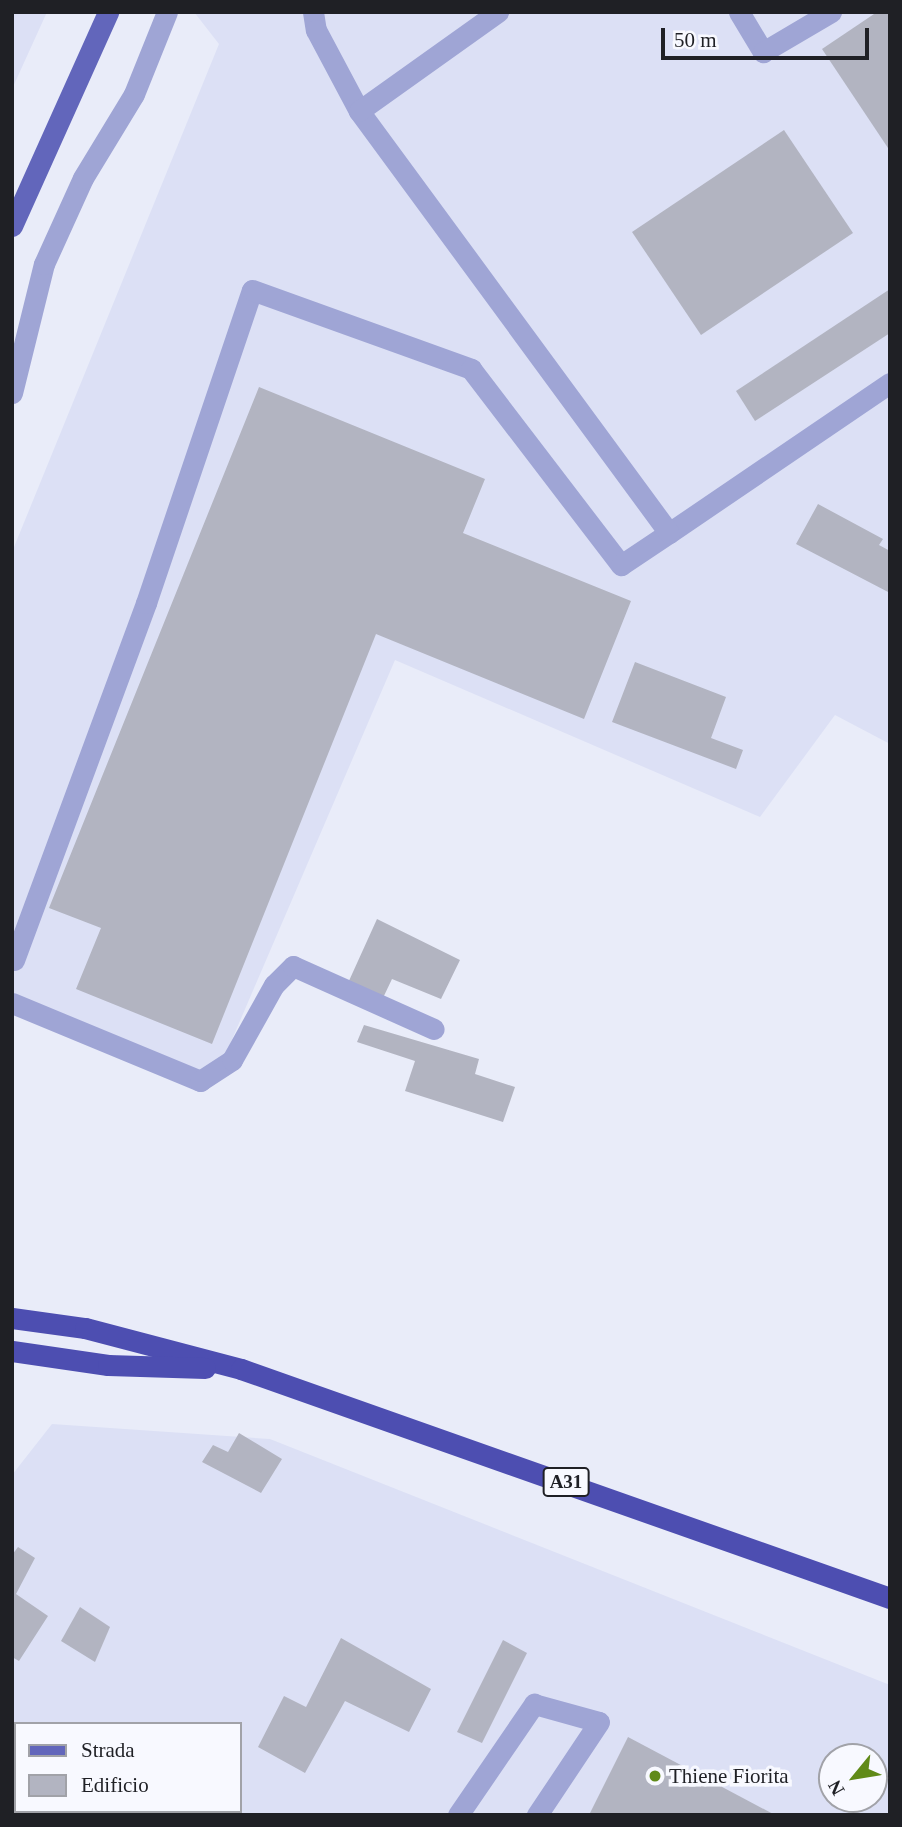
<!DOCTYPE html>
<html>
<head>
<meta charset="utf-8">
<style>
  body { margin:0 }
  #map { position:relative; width:902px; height:1827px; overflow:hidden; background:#e9ecf9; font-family:Georgia,serif }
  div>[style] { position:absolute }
  .built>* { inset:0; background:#dce0f5 }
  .building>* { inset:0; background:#b2b4c1 }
  .minor>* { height:21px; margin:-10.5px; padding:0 10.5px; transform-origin:10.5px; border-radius:10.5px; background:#9fa5d5 }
  .major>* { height:21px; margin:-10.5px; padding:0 10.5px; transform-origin:10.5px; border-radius:10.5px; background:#6266bb }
  .highway>* { height:21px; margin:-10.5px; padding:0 10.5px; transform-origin:10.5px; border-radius:10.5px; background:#4d4eb1 }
  .dots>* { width:19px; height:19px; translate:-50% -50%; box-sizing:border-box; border:4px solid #f8f9ff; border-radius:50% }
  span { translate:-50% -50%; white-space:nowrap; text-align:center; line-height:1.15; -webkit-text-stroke:7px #f8f9ff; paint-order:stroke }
  .shield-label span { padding:2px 5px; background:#f8f9ff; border:2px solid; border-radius:5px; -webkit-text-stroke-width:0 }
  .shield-label { font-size:19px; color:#1f2025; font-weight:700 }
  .poi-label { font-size:21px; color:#1f2025 }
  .left { translate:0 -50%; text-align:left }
  .frame { position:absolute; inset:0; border:14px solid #1f2025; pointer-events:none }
  .legend { position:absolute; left:14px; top:1722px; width:228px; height:91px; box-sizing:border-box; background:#f8f9ff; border:2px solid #a1a2a8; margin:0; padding:9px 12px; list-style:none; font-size:21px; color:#1f2025 }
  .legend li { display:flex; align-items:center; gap:14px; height:35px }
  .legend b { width:35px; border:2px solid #a1a2a8 }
  .north { position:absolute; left:818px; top:1743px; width:70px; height:70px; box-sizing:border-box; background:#f8f9ff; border:2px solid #a1a2a8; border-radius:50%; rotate:240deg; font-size:19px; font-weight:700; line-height:28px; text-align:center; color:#1f2025 }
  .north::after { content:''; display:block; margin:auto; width:24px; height:32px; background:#608a18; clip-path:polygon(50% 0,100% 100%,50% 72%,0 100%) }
  .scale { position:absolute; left:661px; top:28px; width:208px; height:32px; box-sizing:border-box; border:4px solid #1f2025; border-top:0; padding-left:9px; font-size:21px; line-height:24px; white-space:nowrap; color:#1f2025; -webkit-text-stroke:5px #f8f9ff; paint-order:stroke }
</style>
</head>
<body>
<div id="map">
  <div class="built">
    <div style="clip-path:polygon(12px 12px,47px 12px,12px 89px)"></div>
    <div style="clip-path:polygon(194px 12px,890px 12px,890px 744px,835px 715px,760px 817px,395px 660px,215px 1079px,12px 994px,12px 552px,219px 44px)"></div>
    <div style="clip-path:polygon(evenodd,52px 1424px,270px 1439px,890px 1685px,890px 1815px,12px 1815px,12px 1475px,52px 1424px,16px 1724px,240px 1724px,240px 1811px,16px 1811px,16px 1724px,52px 1424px,832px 1757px,874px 1757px,874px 1799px,832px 1799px,832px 1757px)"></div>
  </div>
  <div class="building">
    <div style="clip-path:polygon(877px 12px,890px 12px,890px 151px,822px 49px)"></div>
    <div style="clip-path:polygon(784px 130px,853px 233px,701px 335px,632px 232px)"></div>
    <div style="clip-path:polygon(890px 289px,890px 333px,755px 421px,736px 391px)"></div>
    <div style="clip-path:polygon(259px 387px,485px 479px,463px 533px,631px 601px,584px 719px,376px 634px,212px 1044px,76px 989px,101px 928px,49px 908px)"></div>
    <div style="clip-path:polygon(818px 504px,883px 539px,879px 545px,890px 551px,890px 593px,796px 544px)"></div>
    <div style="clip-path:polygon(635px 662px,726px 697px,711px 738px,743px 750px,736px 769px,612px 722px)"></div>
    <div style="clip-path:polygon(377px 919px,460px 960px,441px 999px,392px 979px,382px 1000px,348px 983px)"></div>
    <div style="clip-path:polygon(364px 1025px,479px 1059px,475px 1074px,515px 1087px,503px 1122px,405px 1091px,415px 1061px,357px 1042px)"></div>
    <div style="clip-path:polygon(239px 1433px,282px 1459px,261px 1493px,202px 1462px,213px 1445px,228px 1452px)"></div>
    <div style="clip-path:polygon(18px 1547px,35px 1558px,16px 1594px,48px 1616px,19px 1661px,12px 1657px,12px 1555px)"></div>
    <div style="clip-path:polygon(80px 1607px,110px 1627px,95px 1662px,61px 1641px)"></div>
    <div style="clip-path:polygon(341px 1638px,431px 1689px,409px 1732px,345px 1701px,305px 1773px,258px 1747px,284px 1696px,306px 1707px)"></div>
    <div style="clip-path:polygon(503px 1640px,527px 1653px,482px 1743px,457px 1732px)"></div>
    <div style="clip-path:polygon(628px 1737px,775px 1815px,589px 1815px)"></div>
  </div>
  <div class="minor">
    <div style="left:313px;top:12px;width:18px;rotate:81deg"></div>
    <div style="left:316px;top:30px;width:92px;rotate:62deg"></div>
    <div style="left:739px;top:12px;width:47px;rotate:59deg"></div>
    <div style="left:763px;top:52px;width:79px;rotate:-30.5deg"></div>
    <div style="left:12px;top:393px;width:133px;rotate:-76.1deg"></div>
    <div style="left:44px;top:264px;width:94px;rotate:-65.6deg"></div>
    <div style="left:83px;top:178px;width:98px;rotate:-58.7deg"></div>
    <div style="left:134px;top:94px;width:88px;rotate:-68.1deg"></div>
    <div style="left:669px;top:533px;width:267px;rotate:-34.2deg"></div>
    <div style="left:14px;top:960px;width:381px;rotate:-69.7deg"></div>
    <div style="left:146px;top:603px;width:330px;rotate:-71.3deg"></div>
    <div style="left:252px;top:290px;width:233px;rotate:19.8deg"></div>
    <div style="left:471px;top:369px;width:247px;rotate:52.6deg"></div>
    <div style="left:621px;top:565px;width:58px;rotate:-33.7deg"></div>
    <div style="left:669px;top:533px;width:524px;rotate:-126.3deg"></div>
    <div style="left:359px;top:111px;width:171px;rotate:-35.5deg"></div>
    <div style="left:12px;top:1003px;width:204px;rotate:22.5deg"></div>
    <div style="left:200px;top:1081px;width:38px;rotate:-33deg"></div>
    <div style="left:232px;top:1060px;width:86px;rotate:-60.8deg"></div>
    <div style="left:274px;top:985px;width:27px;rotate:-45deg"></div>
    <div style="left:293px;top:966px;width:154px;rotate:24.1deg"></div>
    <div style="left:96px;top:1811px;width:8px;rotate:30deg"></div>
    <div style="left:26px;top:1815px;width:14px;rotate:-17deg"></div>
    <div style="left:458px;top:1815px;width:135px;rotate:-55.6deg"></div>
    <div style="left:534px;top:1704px;width:67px;rotate:15.5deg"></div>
    <div style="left:599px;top:1722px;width:112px;rotate:123.7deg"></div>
  </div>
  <div class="major">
    <div style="left:12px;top:226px;width:235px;rotate:-65.8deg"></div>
  </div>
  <div class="highway">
    <div style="left:12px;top:1318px;width:74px;rotate:7.8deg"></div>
    <div style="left:85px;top:1328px;width:161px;rotate:14.7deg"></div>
    <div style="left:241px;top:1369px;width:688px;rotate:19.44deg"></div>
    <div style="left:12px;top:1351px;width:97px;rotate:8.3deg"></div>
    <div style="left:108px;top:1365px;width:97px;rotate:1.8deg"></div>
  </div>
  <div class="dots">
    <div style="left:655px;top:1776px;background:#608a18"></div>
  </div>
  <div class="shield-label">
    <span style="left:566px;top:1482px">A31</span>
  </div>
  <div class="poi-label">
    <span class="left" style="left:669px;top:1776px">Thiene Fiorita</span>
  </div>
  <div class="frame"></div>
  <ul class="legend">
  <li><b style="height:9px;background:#6266bb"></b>Strada</li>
  <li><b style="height:19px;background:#b2b4c1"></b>Edificio</li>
  </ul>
  <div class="north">N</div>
  <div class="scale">50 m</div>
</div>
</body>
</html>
